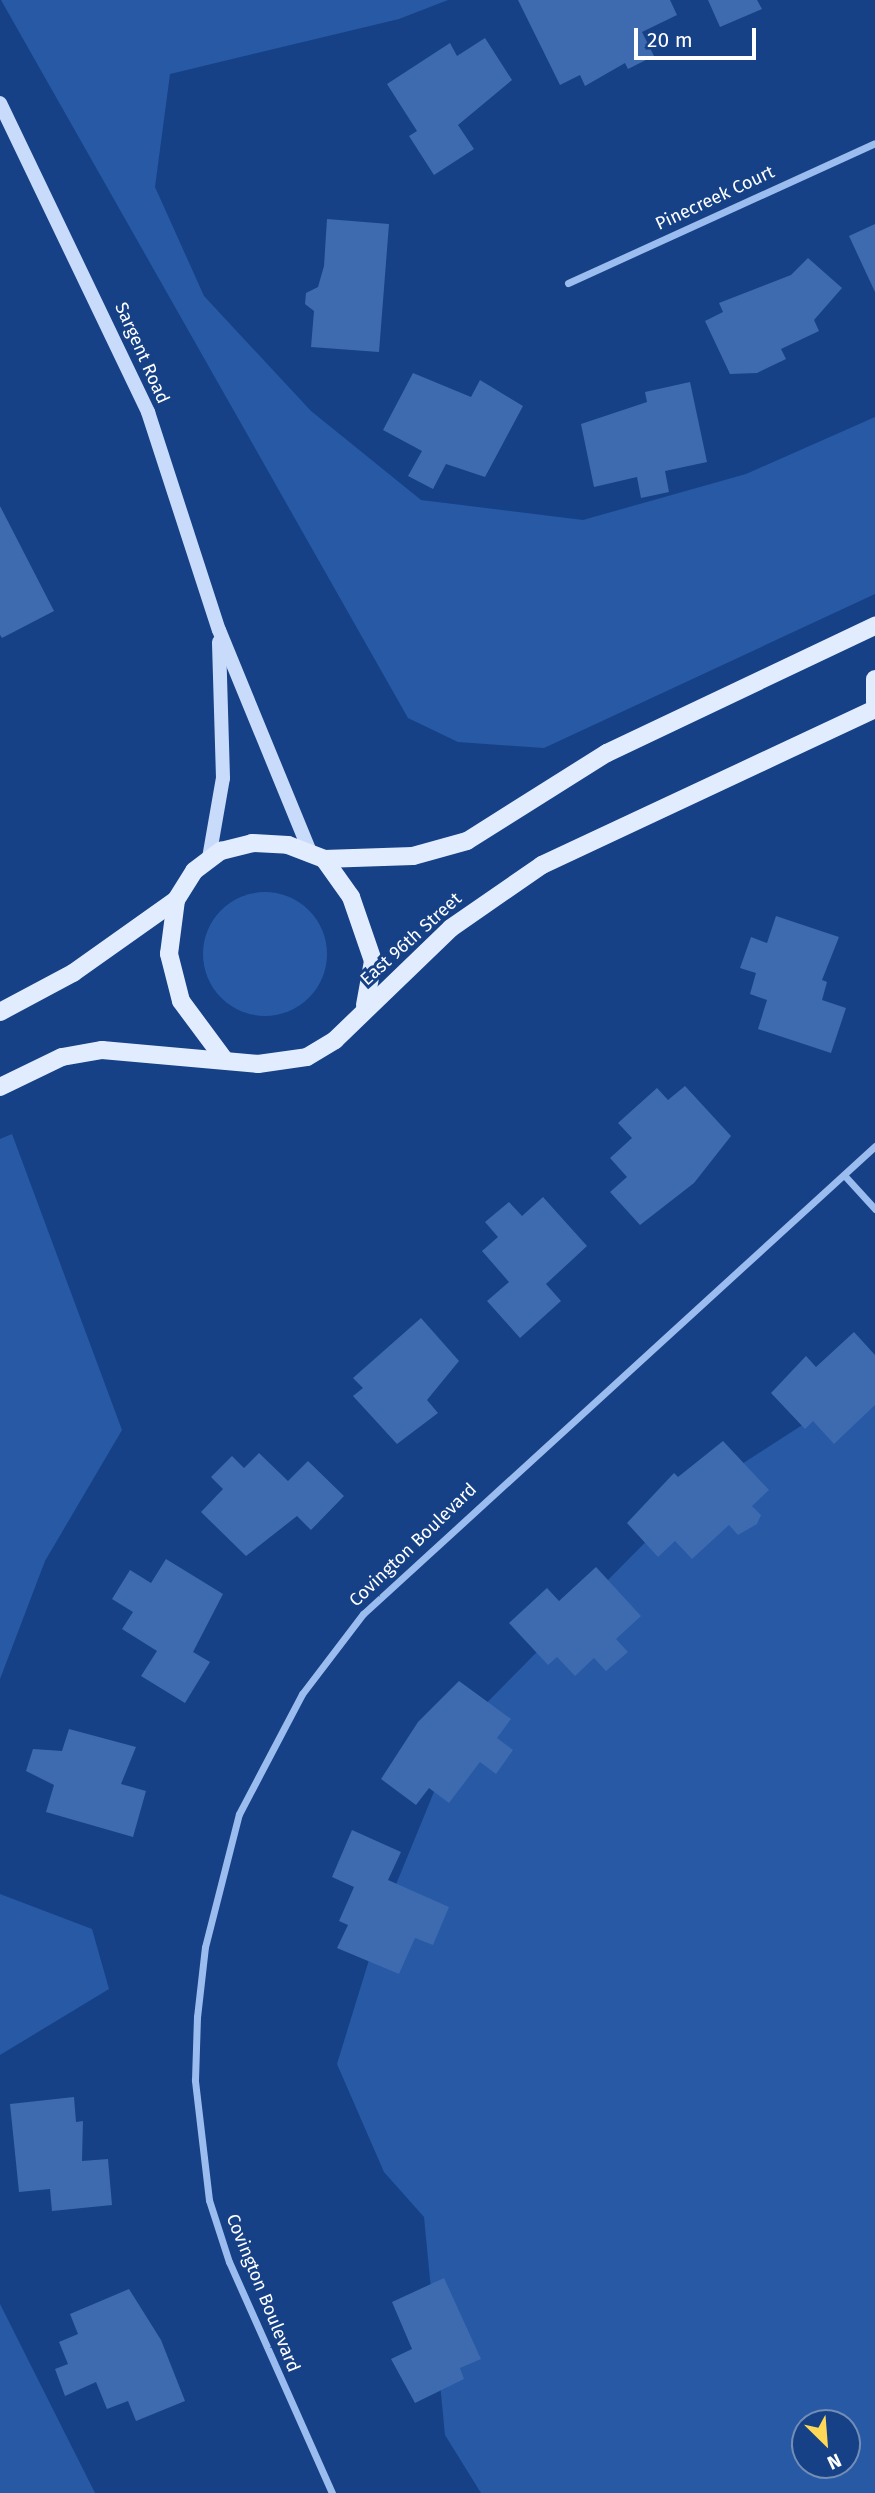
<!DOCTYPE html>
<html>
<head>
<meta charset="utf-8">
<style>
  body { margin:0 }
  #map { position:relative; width:875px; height:2493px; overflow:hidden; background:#164186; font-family:"Fira Sans",sans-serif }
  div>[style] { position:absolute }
  .green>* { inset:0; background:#2859a5 }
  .round { border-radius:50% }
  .building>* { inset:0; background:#3e6ab0 }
  .street>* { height:7px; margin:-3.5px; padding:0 3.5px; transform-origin:3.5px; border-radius:3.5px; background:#9bbcee }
  .secondary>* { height:14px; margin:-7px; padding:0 7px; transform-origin:7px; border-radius:7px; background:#c8dbfa }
  .primary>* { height:18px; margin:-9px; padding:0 9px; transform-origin:9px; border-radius:9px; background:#e2ecff }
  span { translate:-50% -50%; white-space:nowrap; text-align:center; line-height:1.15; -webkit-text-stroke:6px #164186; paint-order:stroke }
  .street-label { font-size:18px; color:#fff }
  .north { position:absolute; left:791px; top:2409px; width:70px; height:70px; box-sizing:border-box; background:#164186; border:2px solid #738db6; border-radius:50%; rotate:155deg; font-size:19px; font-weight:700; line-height:28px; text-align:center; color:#fff }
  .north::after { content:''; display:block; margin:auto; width:24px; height:32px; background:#ffd858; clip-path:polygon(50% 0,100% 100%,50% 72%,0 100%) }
  .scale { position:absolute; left:634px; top:28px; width:122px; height:32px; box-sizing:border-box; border:4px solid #fff; border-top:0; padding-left:9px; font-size:21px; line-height:24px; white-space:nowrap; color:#fff; -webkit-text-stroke:5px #164186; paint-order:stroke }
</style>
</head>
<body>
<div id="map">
  <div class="green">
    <div style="clip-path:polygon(1px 0,448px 0,399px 19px,170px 74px,155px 187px,204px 296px,311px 411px,421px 500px,583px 520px,746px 474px,875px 417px,875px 594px,544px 748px,458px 742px,408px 718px)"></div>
    <div class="round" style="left:203px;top:892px;width:124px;height:124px"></div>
    <div style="clip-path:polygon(12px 1134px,122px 1430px,45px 1561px,0 1679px,0 1139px)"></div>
    <div style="clip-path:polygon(evenodd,863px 1386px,875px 1392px,875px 2493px,481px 2493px,445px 2435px,424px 2217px,384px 2172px,337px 2064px,381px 1921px,459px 1731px,689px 1498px,863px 1386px,805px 2423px,847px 2423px,847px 2465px,805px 2465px,805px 2423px)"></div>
    <div style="clip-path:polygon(0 1894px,92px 1929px,109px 1989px,0 2055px)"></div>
    <div style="clip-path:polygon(0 2304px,95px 2493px,0 2493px)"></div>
  </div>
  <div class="building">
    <div style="clip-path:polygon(518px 0,670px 0,677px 15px,642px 32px,654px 56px,628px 69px,625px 63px,585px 86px,580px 75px,560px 85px)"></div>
    <div style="clip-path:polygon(708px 0,757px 0,762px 9px,720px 27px)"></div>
    <div style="clip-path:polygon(485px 38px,512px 80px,458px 125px,474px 149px,434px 175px,409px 136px,417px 131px,387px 84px,450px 43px,457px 56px)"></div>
    <div style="clip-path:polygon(327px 219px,389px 224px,379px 352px,311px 347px,314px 311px,305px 304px,306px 293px,318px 287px,324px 266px)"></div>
    <div style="clip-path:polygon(875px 224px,875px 292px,849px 236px)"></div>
    <div style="clip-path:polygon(808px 258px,842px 288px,814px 320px,819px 331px,781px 349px,786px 359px,757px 373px,730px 374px,705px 321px,723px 312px,719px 303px,791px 275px)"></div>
    <div style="clip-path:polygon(413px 373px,471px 397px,480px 380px,523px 406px,485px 477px,446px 464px,433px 489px,408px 476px,422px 451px,383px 430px)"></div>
    <div style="clip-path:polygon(690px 382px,707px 462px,665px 471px,669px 492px,641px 498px,637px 477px,594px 487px,581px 424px,647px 402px,645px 392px)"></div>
    <div style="clip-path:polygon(0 506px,54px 611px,2px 638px,0 635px)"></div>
    <div style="clip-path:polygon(776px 916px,839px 937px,822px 980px,827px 982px,822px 1000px,846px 1008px,831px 1053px,758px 1029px,767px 1000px,750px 994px,756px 973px,740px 968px,751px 937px,767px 943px)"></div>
    <div style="clip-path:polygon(685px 1086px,731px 1136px,694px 1183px,640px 1225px,610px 1192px,627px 1177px,610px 1158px,632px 1138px,618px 1123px,657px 1088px,668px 1100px)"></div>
    <div style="clip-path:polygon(543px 1197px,587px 1246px,546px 1284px,561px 1301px,520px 1338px,487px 1301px,509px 1282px,482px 1251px,498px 1237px,485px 1222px,509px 1202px,522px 1216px)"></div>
    <div style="clip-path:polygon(421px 1318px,459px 1361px,427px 1400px,438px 1413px,397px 1444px,353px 1396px,363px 1388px,353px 1378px)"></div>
    <div style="clip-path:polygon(854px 1332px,875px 1355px,875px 1405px,834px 1444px,813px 1421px,805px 1429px,771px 1393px,806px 1356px,816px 1367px)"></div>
    <div style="clip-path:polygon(723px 1441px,769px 1490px,752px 1506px,761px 1515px,757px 1524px,738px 1535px,729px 1525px,692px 1559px,675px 1541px,658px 1557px,627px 1523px,674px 1473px,678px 1477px)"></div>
    <div style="clip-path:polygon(259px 1453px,288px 1481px,308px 1461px,344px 1496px,311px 1530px,297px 1516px,246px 1556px,201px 1512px,223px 1489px,211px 1477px,232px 1456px,244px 1468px)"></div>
    <div style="clip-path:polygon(166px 1559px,223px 1594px,193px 1652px,210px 1662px,185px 1703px,141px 1676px,157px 1651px,122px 1629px,133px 1612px,112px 1599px,130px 1570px,151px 1583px)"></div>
    <div style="clip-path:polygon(596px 1567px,641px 1616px,616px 1639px,628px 1652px,606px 1671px,594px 1658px,575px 1676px,557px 1657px,548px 1665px,509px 1623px,547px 1588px,559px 1601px)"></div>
    <div style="clip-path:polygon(459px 1681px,511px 1719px,497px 1738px,513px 1750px,496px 1774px,480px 1762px,449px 1803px,429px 1788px,416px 1805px,381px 1779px,418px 1722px)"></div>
    <div style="clip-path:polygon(69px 1729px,136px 1747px,121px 1784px,146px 1791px,133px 1837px,46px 1812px,54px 1785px,26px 1771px,33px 1749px,62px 1751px)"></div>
    <div style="clip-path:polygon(352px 1830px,401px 1852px,388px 1880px,449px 1907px,433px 1945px,415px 1938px,399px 1974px,337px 1948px,348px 1925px,339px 1921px,354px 1887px,332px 1877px)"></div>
    <div style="clip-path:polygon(74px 2097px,76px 2122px,83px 2121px,82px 2161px,108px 2159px,112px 2205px,52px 2211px,50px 2189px,19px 2192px,10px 2104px)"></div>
    <div style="clip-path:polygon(444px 2278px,481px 2359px,460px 2368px,464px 2379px,415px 2403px,391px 2359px,412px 2349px,392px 2302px)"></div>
    <div style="clip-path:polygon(129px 2289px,161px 2340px,185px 2401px,136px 2421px,128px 2401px,107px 2409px,96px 2382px,65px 2396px,55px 2369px,68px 2364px,59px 2342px,78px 2334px,70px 2314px)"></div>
  </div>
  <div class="street">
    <div style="left:568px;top:283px;width:337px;rotate:-24.5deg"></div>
    <div style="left:844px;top:1175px;width:46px;rotate:47.6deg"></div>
    <div style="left:332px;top:2493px;width:253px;rotate:-114deg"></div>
    <div style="left:229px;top:2262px;width:65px;rotate:-107.9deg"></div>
    <div style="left:209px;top:2200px;width:121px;rotate:-96.7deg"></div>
    <div style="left:195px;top:2080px;width:63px;rotate:-88.2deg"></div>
    <div style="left:197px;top:2017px;width:70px;rotate:-83.5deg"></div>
    <div style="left:205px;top:1947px;width:137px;rotate:-75.7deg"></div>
    <div style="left:239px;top:1814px;width:136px;rotate:-62.3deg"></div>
    <div style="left:302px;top:1694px;width:101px;rotate:-52.7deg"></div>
    <div style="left:363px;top:1614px;width:694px;rotate:-42.43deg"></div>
  </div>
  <div class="secondary">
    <div style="left:0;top:103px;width:343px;rotate:64.4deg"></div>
    <div style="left:148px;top:412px;width:229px;rotate:72deg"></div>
    <div style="left:219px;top:630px;width:237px;rotate:67.7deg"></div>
    <div style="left:209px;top:858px;width:81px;rotate:-80.1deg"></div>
    <div style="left:223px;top:778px;width:136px;rotate:-91.7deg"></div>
  </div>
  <div class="primary">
    <div style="left:875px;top:679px;width:23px;rotate:90deg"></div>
    <div style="left:324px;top:859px;width:89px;rotate:-1.9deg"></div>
    <div style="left:413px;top:856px;width:56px;rotate:-15.5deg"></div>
    <div style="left:467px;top:841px;width:165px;rotate:-32.2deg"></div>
    <div style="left:607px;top:753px;width:297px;rotate:-25.4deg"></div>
    <div style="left:0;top:1012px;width:83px;rotate:-28.1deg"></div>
    <div style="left:73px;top:973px;width:126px;rotate:-35.3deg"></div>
    <div style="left:224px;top:1059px;width:72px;rotate:-126.6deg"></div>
    <div style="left:181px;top:1001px;width:49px;rotate:-104.3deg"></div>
    <div style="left:169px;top:954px;width:54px;rotate:-82.6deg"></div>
    <div style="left:176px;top:900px;width:34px;rotate:-58deg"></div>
    <div style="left:194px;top:871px;width:34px;rotate:-37deg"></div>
    <div style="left:221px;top:851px;width:32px;rotate:-14deg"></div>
    <div style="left:252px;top:843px;width:36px;rotate:3deg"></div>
    <div style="left:288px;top:845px;width:39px;rotate:21deg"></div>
    <div style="left:324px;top:859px;width:47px;rotate:54.6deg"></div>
    <div style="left:351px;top:897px;width:68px;rotate:71deg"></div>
    <div style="left:373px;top:961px;width:45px;rotate:100.3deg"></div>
    <div style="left:0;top:1087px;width:69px;rotate:-25.8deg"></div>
    <div style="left:62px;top:1057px;width:41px;rotate:-9.9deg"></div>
    <div style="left:102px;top:1050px;width:157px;rotate:5.1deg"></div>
    <div style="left:258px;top:1064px;width:49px;rotate:-8.1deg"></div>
    <div style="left:307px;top:1057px;width:33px;rotate:-31deg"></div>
    <div style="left:335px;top:1040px;width:161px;rotate:-44deg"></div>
    <div style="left:451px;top:928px;width:111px;rotate:-34.7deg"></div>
    <div style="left:542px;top:865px;width:368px;rotate:-25.1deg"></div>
  </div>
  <div class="street-label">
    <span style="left:715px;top:198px;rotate:-25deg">Pinecreek Court</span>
    <span style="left:142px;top:353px;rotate:66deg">Sargent Road</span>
    <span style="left:411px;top:939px;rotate:-42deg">East 96th Street</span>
    <span style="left:413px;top:1545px;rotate:-44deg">Covington Boulevard</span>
    <span style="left:263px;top:2293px;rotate:68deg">Covington Boulevard</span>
  </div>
  <div class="north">N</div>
  <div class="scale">20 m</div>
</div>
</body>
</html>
